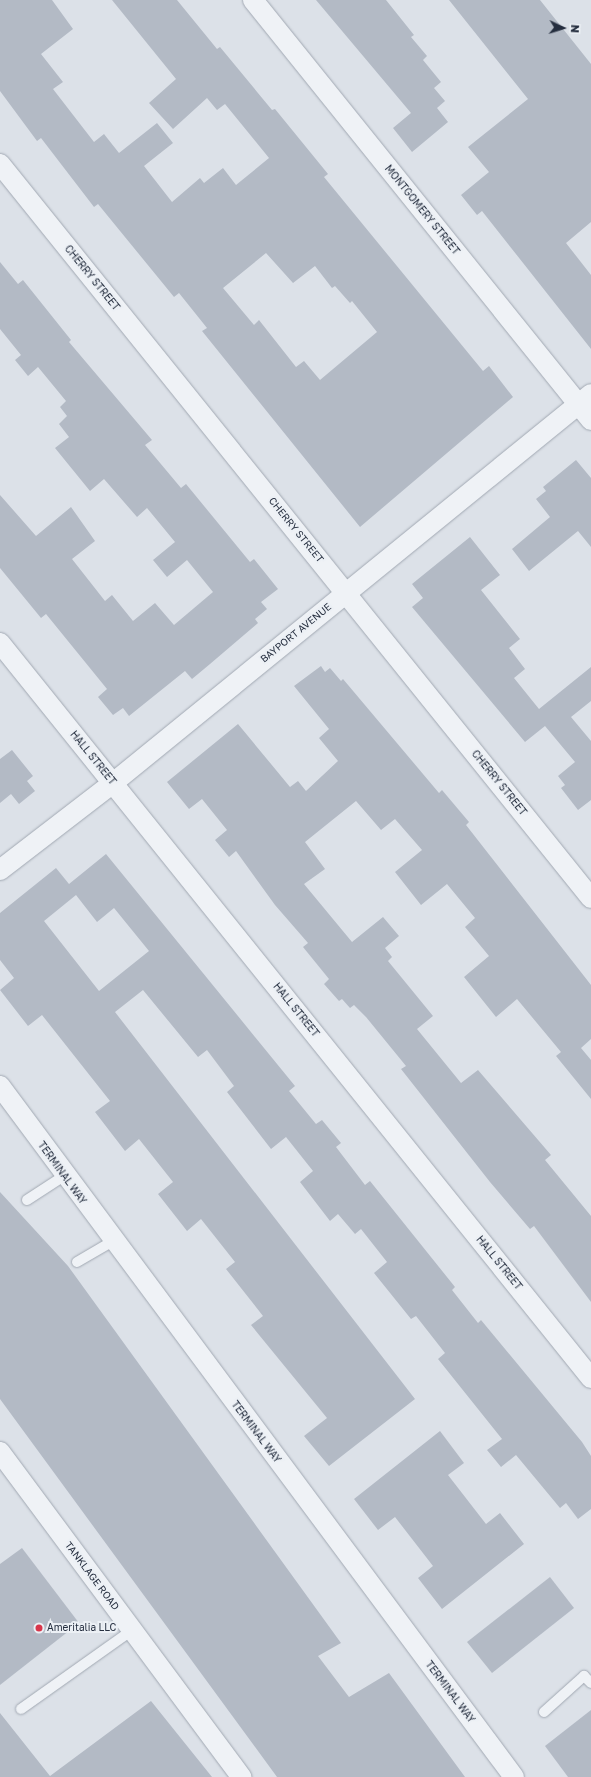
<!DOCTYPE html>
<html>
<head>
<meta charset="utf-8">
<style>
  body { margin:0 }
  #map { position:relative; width:591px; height:1777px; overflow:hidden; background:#dce1e8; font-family:"Golos Text",sans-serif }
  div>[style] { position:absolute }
  .building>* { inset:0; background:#b3bac5 }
  .roads { filter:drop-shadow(0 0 1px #a1a8b2) drop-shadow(0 0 1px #a1a8b2) }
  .service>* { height:10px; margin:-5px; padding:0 5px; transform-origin:5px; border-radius:5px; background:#eff2f6 }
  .minor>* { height:20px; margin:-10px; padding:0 10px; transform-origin:10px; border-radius:10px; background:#eff2f6 }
  .dots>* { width:11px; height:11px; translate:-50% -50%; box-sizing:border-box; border:2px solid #ecf0f5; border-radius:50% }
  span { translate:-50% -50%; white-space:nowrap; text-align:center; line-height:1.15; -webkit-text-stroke:4px #ecf0f5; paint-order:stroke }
  .street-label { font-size:10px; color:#252e3f }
  .poi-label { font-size:10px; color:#252e3f }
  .left { translate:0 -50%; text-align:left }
  .north { position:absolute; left:543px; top:8px; width:40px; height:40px; -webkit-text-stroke:3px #ecf0f5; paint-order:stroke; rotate:94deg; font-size:11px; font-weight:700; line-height:16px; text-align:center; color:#252e3f }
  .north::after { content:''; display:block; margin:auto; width:14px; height:18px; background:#252e3f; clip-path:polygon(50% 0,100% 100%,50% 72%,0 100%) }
</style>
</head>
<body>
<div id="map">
  <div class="building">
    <div style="clip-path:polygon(evenodd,0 0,52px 0,73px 29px,41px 54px,63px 82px,53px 89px,94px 142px,104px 134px,119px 153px,157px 123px,173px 143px,144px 166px,172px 202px,200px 178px,204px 183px,223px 168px,236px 185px,269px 158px,225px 104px,217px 110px,207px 98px,173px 129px,149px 103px,176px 79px,112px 0,177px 0,217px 49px,220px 47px,272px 110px,275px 109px,328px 174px,324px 177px,483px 371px,489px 366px,513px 397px,360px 527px,202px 331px,207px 328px,179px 293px,174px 297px,98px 204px,94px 207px,41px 138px,37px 141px,0 91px,0 0,266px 253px,293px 283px,315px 266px,332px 288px,335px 286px,350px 303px,352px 301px,377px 332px,320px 380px,304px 361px,296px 367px,259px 320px,254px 325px,223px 288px,266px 253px)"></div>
    <div style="clip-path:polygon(316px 0,386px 0,414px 35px,411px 37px,427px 56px,423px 60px,441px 82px,434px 88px,445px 101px,437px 108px,448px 122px,412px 152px,393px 128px,411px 113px)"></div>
    <div style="clip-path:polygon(449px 0,540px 0,591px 64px,591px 222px,566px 243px,591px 275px,591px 349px,482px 211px,477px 215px,461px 195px,489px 172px,468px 147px,528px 99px)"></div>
    <div style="clip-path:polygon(0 262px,18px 284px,23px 280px,71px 340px,69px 342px,152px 440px,145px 445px,181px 488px,186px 484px,250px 562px,254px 559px,278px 589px,261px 602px,267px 609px,255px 619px,258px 623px,210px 664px,192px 679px,185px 671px,129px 716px,123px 708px,113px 715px,98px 697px,107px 689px,46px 614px,41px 618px,0 568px,0 495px,36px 536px,71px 507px,95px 541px,72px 559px,105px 601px,112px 595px,133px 621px,155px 603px,174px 625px,213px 592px,187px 560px,167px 577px,153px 560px,175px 542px,147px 508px,137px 517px,104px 479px,90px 491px,55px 448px,69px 437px,59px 424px,67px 416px,60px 407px,66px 401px,38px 367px,28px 376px,15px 360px,21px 355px,0 329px)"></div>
    <div style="clip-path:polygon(576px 460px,591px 478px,591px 547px,578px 531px,529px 571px,512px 549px,550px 517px,536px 499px,546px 491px,543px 487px)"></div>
    <div style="clip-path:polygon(470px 537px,500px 575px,481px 590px,520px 639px,509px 648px,525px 669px,514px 678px,539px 709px,591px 667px,591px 701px,571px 717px,591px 741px,591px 800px,578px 810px,561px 788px,565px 785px,558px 776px,575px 762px,545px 726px,525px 742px,412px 607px,423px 598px,412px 584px)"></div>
    <div style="clip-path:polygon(321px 666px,325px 672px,330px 668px,341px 681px,343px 679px,439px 793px,442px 790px,469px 822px,466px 825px,591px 985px,591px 1039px,581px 1048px,591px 1060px,591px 1099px,556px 1056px,561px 1052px,517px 999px,496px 1017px,464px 977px,489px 956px,465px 927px,475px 918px,447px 884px,421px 905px,395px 872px,422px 850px,395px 819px,381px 830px,356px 801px,305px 842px,325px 869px,304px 884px,352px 942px,383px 917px,399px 936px,385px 948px,392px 957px,388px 961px,433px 1016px,417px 1029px,461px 1083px,478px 1070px,551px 1155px,545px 1160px,591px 1216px,591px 1302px,534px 1226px,530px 1229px,490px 1182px,401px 1069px,406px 1066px,366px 1017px,354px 1005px,350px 1008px,342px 999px,339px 1001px,324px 984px,329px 979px,303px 947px,308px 943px,275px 905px,236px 851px,229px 857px,215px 840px,227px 830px,202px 799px,189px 809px,167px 782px,238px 724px,290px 787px,298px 781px,306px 791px,338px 761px,319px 738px,329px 729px,294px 686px)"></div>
    <div style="clip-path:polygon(12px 750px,33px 776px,27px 781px,35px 791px,19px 804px,11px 794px,0 803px,0 759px)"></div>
    <div style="clip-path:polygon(evenodd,106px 854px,295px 1086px,289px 1091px,316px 1124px,322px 1120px,341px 1143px,336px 1147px,365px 1185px,370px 1181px,455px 1287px,452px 1290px,478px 1323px,481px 1320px,582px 1442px,591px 1456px,591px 1509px,578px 1519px,566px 1503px,560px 1508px,516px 1455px,501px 1467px,487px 1450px,502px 1439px,438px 1359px,445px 1353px,416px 1316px,411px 1319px,374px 1273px,387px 1262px,361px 1229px,355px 1234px,338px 1214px,330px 1221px,300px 1182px,313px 1171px,286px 1137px,271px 1149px,227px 1092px,234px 1086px,207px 1050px,198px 1057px,143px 990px,115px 1012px,415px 1399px,329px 1466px,304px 1436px,327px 1418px,251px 1325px,263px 1316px,226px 1269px,235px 1262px,201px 1219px,187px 1231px,158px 1194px,173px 1182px,139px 1139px,125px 1151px,95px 1112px,110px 1101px,42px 1015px,28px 1026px,0 990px,14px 978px,0 960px,0 913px,56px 868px,69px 884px,106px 854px,76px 895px,97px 922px,114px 908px,149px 951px,99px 991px,44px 921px,76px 895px)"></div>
    <div style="clip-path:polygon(0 1192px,68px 1266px,341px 1643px,318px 1656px,349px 1697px,389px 1673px,465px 1777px,277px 1777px,0 1399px)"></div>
    <div style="clip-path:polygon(440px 1431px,464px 1463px,448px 1475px,486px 1524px,500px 1513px,524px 1544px,442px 1609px,418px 1578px,433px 1566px,395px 1517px,378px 1530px,354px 1499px)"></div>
    <div style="clip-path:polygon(22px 1548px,79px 1623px,0 1685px,0 1564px)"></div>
    <div style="clip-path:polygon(550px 1577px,574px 1608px,492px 1673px,467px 1642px)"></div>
    <div style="clip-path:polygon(151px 1701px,212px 1777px,0 1777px,0 1713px,50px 1776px)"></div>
    <div style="clip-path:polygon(591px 1710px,591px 1777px,568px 1777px,545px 1746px)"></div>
  </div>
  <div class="roads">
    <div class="service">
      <div style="left:27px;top:1200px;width:44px;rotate:-33deg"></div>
      <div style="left:77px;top:1262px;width:42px;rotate:-30.3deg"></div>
      <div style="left:21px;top:1709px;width:136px;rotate:-35.4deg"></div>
      <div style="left:544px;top:1712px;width:54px;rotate:-42deg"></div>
      <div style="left:584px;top:1676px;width:10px;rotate:45deg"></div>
    </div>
    <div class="minor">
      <div style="left:253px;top:0;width:539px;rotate:51.17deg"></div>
      <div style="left:0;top:164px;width:942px;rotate:51.16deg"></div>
      <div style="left:0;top:643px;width:943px;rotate:51.2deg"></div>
      <div style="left:0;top:870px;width:143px;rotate:-37.6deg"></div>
      <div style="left:113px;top:783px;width:616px;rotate:-39.14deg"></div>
      <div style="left:0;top:1086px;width:861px;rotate:53.36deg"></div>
      <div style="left:0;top:1452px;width:405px;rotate:53.4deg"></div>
    </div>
  </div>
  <div class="dots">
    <div style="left:39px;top:1628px;background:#d8364b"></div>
  </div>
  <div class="street-label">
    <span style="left:422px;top:210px;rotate:51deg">MONTGOMERY STREET</span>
    <span style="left:92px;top:278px;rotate:51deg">CHERRY STREET</span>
    <span style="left:296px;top:530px;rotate:51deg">CHERRY STREET</span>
    <span style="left:296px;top:633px;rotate:-39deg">BAYPORT AVENUE</span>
    <span style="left:93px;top:758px;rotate:51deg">HALL STREET</span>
    <span style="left:499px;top:783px;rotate:51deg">CHERRY STREET</span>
    <span style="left:296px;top:1010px;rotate:51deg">HALL STREET</span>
    <span style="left:62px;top:1173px;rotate:54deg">TERMINAL WAY</span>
    <span style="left:499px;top:1263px;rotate:51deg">HALL STREET</span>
    <span style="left:256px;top:1432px;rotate:53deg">TERMINAL WAY</span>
    <span style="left:92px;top:1576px;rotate:53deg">TANKLAGE ROAD</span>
    <span style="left:450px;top:1692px;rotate:53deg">TERMINAL WAY</span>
  </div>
  <div class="poi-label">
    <span class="left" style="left:47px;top:1628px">Ameritalia LLC</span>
  </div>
  <div class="north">N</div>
</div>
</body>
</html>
